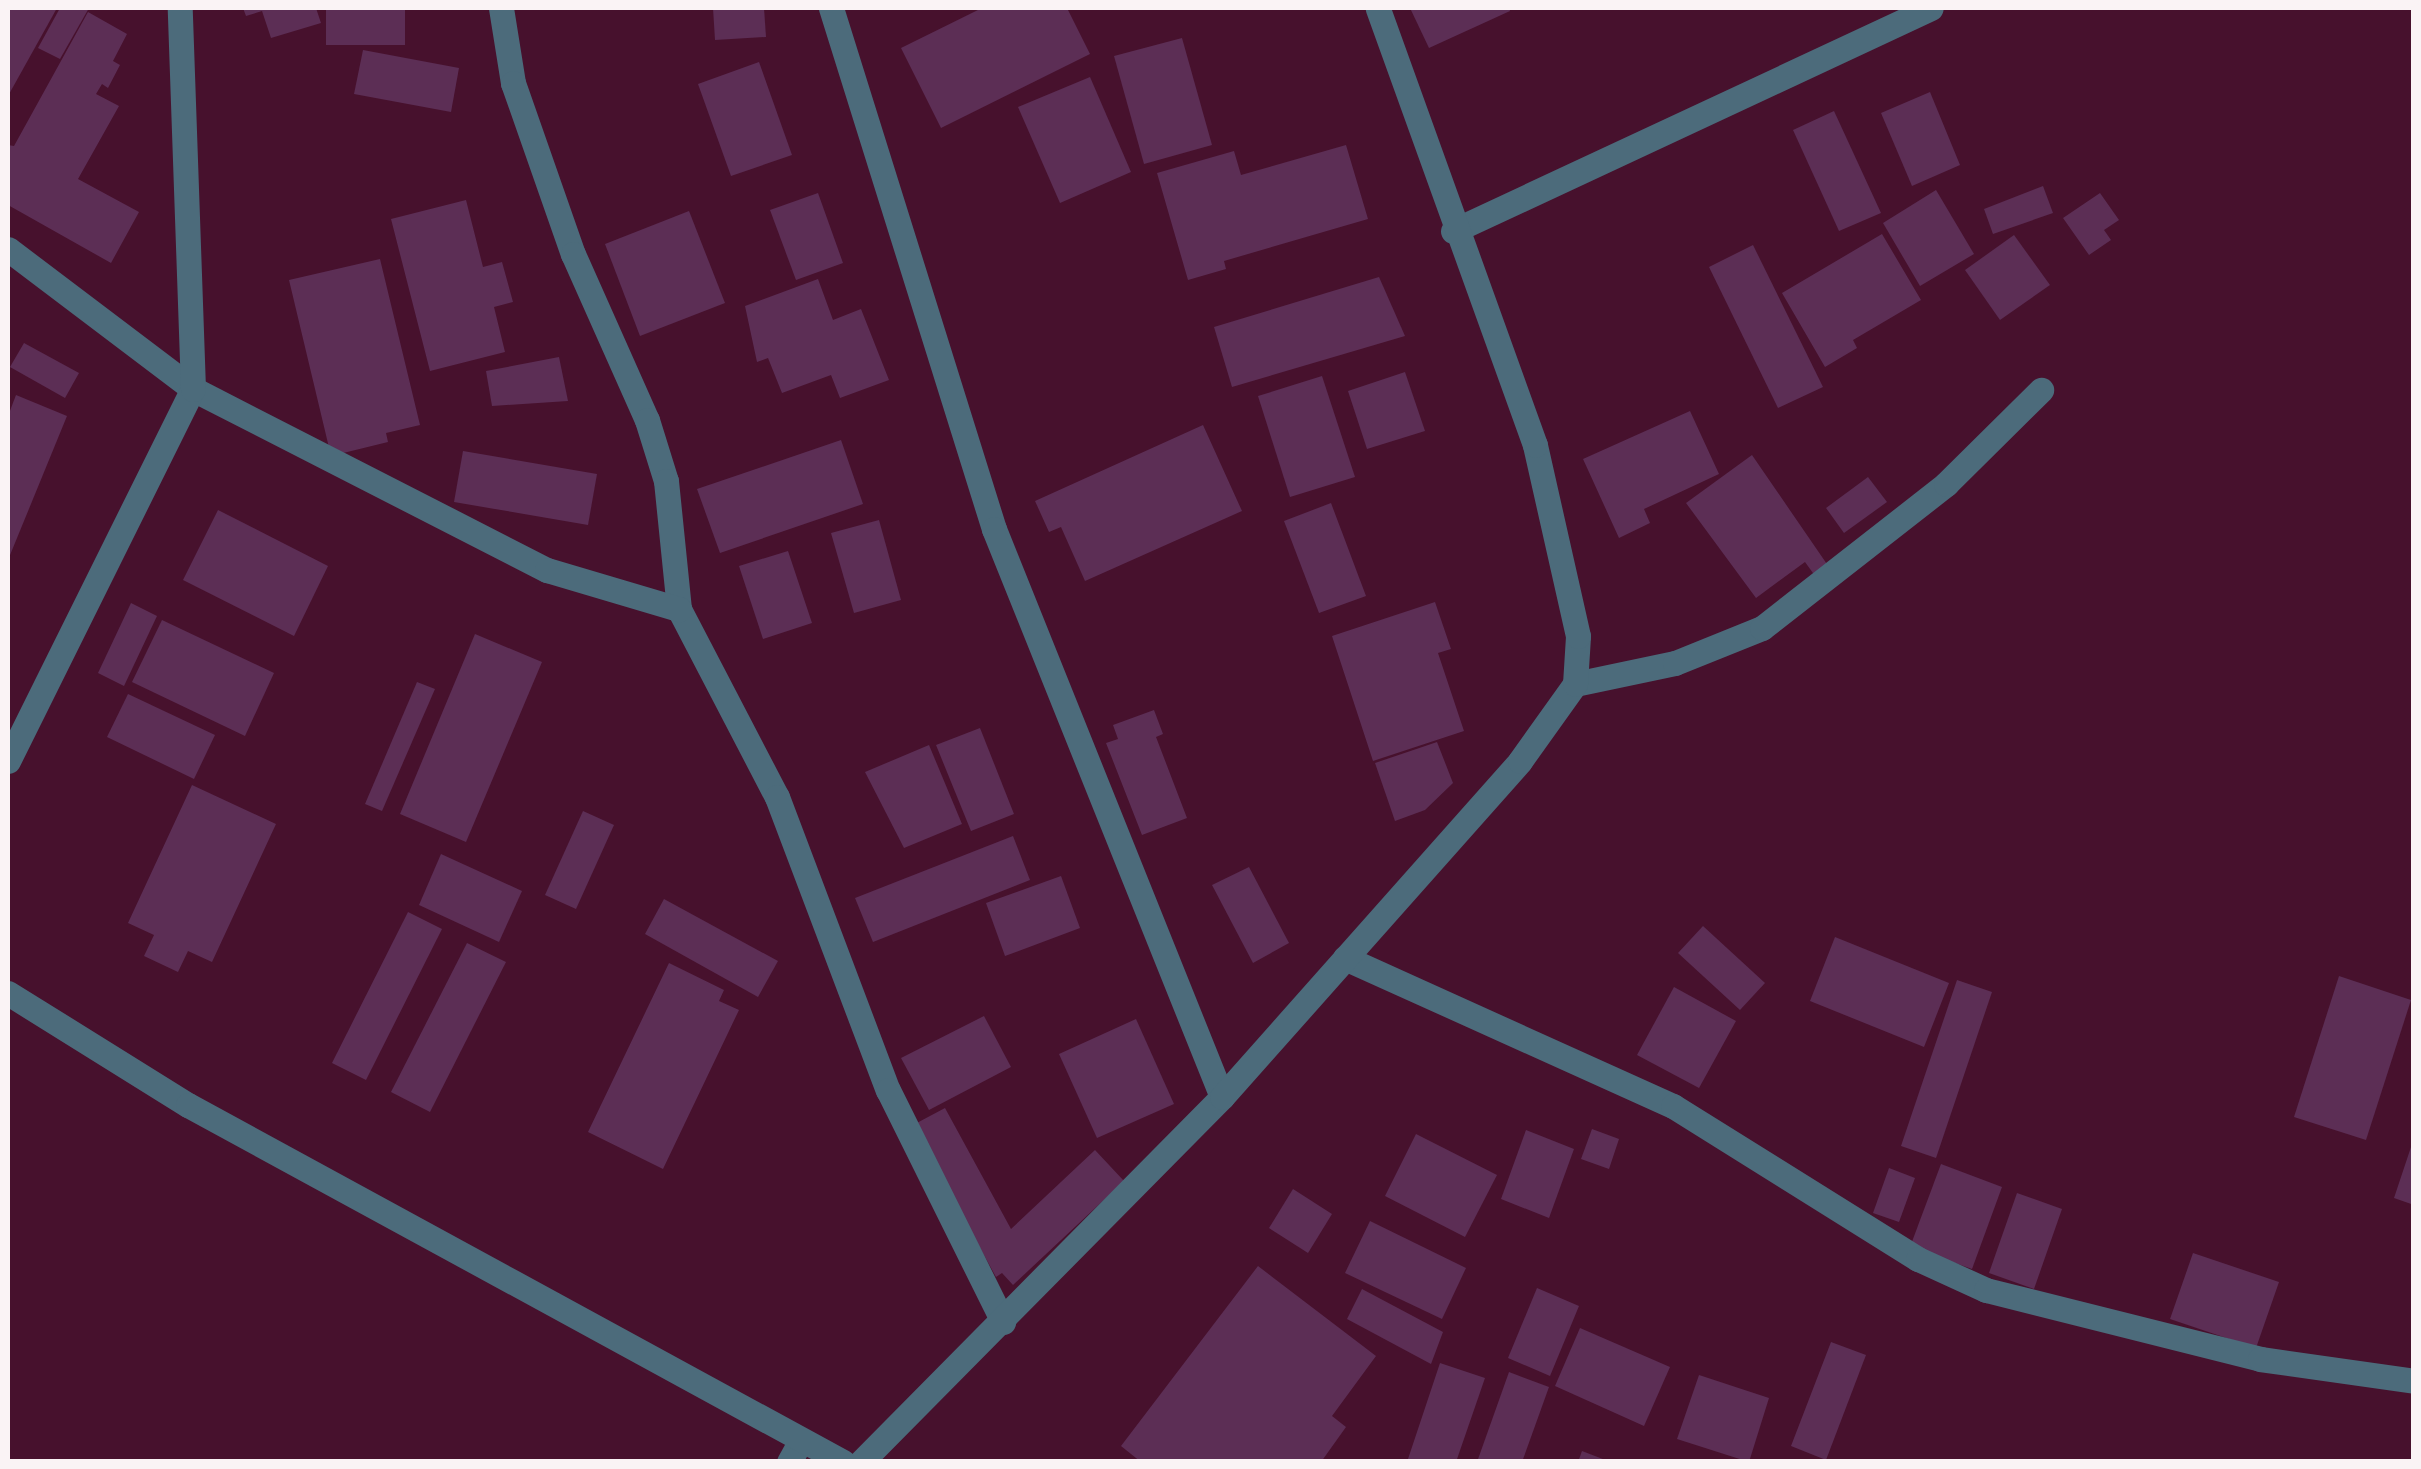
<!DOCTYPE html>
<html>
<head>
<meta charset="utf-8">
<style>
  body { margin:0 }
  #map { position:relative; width:2421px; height:1469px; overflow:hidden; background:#47112d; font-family:Merriweather,serif }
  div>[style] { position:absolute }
  .building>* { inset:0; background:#5c2e55 }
  .minor>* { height:25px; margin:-12.5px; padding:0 12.5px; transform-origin:12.5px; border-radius:12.5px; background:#4c6b7b }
  .tertiary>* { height:25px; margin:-12.5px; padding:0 12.5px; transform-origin:12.5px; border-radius:12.5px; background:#4c6b7b }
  span { translate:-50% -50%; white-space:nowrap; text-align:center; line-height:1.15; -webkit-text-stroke:9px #1f0813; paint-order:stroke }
  .frame { position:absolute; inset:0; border:10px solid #faf3f5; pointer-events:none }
</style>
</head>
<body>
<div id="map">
  <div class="building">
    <div style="clip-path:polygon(8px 8px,57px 8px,8px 96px)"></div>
    <div style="clip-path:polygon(60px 8px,89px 8px,60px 59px,38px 48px)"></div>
    <div style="clip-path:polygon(243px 8px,316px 8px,321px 23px,271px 38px,262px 11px,246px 16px)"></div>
    <div style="clip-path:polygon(326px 8px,405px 8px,405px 45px,326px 45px)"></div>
    <div style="clip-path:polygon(713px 8px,764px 8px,766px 37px,715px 40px)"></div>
    <div style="clip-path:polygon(982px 8px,1067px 8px,1090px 54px,941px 128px,901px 48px)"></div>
    <div style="clip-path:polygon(1410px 8px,1509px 8px,1510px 11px,1429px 48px)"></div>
    <div style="clip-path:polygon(88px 12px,127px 34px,113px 61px,120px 65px,108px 88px,102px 84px,96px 94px,119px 106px,78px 179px,139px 212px,111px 263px,8px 205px,8px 145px,14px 146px)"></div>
    <div style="clip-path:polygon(1182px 38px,1212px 145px,1144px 164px,1114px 56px)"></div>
    <div style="clip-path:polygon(363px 50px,459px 68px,451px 112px,354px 94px)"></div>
    <div style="clip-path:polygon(759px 62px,792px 155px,731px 176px,698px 84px)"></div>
    <div style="clip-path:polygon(1090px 77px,1131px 172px,1060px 203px,1018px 107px)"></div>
    <div style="clip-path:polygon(1930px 92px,1960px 165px,1912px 186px,1881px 113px)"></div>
    <div style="clip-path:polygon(1834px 111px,1881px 213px,1839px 231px,1793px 130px)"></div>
    <div style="clip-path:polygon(1346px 145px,1368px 219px,1224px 261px,1226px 269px,1188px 280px,1157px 173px,1234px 151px,1241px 175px)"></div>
    <div style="clip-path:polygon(2043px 186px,2053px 213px,1993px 234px,1984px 209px)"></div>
    <div style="clip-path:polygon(1936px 190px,1974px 254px,1920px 286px,1883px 223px)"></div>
    <div style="clip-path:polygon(818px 193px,843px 263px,796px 280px,770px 210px)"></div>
    <div style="clip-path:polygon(2100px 193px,2119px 220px,2104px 230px,2111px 240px,2089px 255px,2063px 218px)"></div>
    <div style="clip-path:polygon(466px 200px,483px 267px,502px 262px,513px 302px,494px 307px,505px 352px,430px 371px,391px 219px)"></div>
    <div style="clip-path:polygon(689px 211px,725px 303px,640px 336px,605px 244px)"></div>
    <div style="clip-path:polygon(1882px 234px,1921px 300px,1853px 340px,1857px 348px,1825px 367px,1782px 293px)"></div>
    <div style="clip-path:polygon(2014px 235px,2050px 285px,2000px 320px,1965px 270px)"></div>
    <div style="clip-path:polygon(1753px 245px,1823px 387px,1778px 408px,1709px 267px)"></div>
    <div style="clip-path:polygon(380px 259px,420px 425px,386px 433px,388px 442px,331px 456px,289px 280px)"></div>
    <div style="clip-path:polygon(1379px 277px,1405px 336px,1232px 387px,1214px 327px)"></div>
    <div style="clip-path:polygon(818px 279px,833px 320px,861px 309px,889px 380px,840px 398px,831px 375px,782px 393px,768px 358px,757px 362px,745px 306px)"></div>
    <div style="clip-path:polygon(24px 343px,79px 373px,65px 398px,10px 367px)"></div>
    <div style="clip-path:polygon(559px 357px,568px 401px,492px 406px,486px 371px)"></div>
    <div style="clip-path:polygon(1405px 372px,1425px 431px,1367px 449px,1348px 391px)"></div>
    <div style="clip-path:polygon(1322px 376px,1355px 477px,1290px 497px,1258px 396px)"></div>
    <div style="clip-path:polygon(16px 395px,67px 416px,8px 560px,8px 416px)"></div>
    <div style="clip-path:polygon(1690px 411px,1719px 474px,1644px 509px,1650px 523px,1619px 538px,1583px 459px)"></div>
    <div style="clip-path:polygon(1203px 425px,1242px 511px,1085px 581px,1061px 527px,1049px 532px,1035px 501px)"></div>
    <div style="clip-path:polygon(841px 440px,863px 504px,720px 553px,697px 489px)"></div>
    <div style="clip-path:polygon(463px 451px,597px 474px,588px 525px,454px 502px)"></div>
    <div style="clip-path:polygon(1752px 455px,1831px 570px,1818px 580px,1805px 562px,1756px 598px,1686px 503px)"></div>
    <div style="clip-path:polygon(1868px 477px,1887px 502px,1844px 533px,1826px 508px)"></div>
    <div style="clip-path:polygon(1331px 503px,1366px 596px,1319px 613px,1284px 521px)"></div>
    <div style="clip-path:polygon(218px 510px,328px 566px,294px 636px,183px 580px)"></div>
    <div style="clip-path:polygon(879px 520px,901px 600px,854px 613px,831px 533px)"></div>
    <div style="clip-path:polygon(788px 551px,812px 623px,763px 639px,739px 566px)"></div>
    <div style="clip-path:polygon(1435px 602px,1451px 649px,1438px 653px,1464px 731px,1373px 761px,1332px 636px)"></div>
    <div style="clip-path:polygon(131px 603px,157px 616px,124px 686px,98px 673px)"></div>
    <div style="clip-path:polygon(162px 620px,274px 673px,245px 736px,132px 682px)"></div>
    <div style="clip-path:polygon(475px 634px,542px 662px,466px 842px,400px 814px)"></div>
    <div style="clip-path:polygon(417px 682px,435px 689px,382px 811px,365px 804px)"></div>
    <div style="clip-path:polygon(128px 694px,215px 735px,194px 779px,107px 737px)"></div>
    <div style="clip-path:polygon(1154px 710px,1163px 734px,1156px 737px,1187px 818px,1142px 835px,1106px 743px,1118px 739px,1113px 725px)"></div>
    <div style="clip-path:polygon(980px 728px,1014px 814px,971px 831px,936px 745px)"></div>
    <div style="clip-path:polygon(1437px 742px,1453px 783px,1425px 810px,1395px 821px,1375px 763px)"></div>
    <div style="clip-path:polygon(929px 745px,962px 824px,904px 848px,865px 772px)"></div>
    <div style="clip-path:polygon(192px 785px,276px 824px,212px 962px,188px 951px,178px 972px,144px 956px,154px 935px,128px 923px)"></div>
    <div style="clip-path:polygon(583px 811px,614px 825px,576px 909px,545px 895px)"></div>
    <div style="clip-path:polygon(1013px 836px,1030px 880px,873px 942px,855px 898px)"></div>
    <div style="clip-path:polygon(441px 854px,522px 891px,499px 942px,419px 905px)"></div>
    <div style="clip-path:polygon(1249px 867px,1289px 943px,1253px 963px,1212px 885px)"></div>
    <div style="clip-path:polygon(1061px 876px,1080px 928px,1005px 956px,986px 903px)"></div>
    <div style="clip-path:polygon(664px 899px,778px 961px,758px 997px,645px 934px)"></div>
    <div style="clip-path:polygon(408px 912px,442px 929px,366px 1080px,332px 1063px)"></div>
    <div style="clip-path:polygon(1703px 926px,1765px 983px,1740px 1010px,1678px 953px)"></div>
    <div style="clip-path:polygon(1835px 937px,1949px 983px,1924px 1047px,1810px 1001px)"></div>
    <div style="clip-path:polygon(467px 943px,506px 962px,430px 1112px,391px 1092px)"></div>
    <div style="clip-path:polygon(669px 963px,724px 990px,719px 1001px,739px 1010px,663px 1169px,588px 1132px)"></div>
    <div style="clip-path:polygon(2339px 976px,2411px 1000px,2366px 1140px,2294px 1117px)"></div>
    <div style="clip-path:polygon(1957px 980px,1992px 992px,1936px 1158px,1901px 1146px)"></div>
    <div style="clip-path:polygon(1674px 987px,1736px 1021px,1699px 1088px,1637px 1055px)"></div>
    <div style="clip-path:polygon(984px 1016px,1011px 1067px,929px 1110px,901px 1058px)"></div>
    <div style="clip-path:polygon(1136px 1019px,1174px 1104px,1097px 1138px,1059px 1054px)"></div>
    <div style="clip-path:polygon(945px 1108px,1011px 1229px,1095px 1150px,1124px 1181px,1013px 1285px,1002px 1273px,996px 1277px,913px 1125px)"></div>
    <div style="clip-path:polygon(1592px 1129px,1619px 1139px,1609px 1169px,1581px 1159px)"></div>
    <div style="clip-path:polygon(1526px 1130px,1574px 1149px,1549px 1218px,1501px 1199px)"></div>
    <div style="clip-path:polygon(1416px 1134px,1497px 1175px,1465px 1237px,1385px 1196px)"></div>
    <div style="clip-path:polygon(2413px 1141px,2414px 1142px,2414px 1205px,2394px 1198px)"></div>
    <div style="clip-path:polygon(1941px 1164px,2002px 1187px,1972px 1269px,1910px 1247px)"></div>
    <div style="clip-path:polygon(1889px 1168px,1915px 1178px,1899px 1222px,1873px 1213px)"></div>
    <div style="clip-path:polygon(1293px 1189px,1332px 1214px,1308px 1253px,1269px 1228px)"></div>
    <div style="clip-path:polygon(2017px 1193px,2062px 1209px,2034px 1289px,1989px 1273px)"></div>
    <div style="clip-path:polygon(1370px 1221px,1466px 1268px,1442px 1319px,1345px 1273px)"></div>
    <div style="clip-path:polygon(2193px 1253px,2279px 1282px,2256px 1348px,2170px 1319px)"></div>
    <div style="clip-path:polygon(1258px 1266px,1376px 1356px,1332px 1416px,1346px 1427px,1321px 1462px,1141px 1462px,1121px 1446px)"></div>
    <div style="clip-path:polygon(1537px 1288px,1579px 1306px,1550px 1376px,1508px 1358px)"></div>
    <div style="clip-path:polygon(1362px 1289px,1443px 1332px,1431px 1364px,1347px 1319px)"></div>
    <div style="clip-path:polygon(1580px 1328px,1670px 1367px,1644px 1426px,1555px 1386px)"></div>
    <div style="clip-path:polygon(1831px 1342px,1866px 1355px,1826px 1460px,1791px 1446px)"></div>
    <div style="clip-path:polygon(1440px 1363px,1485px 1378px,1456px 1462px,1407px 1462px)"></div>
    <div style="clip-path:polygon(1509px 1372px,1549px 1387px,1522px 1462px,1477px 1462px)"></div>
    <div style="clip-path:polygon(1699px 1375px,1769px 1398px,1749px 1462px,1677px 1439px)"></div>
    <div style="clip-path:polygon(1582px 1451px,1608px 1461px,1608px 1462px,1578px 1462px)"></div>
  </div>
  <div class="minor">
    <div style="left:501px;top:8px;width:76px;rotate:80.9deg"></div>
    <div style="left:513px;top:83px;width:181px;rotate:70.7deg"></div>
    <div style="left:573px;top:254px;width:182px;rotate:66deg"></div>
    <div style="left:647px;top:420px;width:64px;rotate:72.7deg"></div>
    <div style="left:666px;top:481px;width:129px;rotate:84.2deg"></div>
    <div style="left:679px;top:609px;width:212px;rotate:62.5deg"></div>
    <div style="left:777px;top:797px;width:313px;rotate:69.3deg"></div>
    <div style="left:888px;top:1090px;width:259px;rotate:63.6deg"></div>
    <div style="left:831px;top:8px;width:546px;rotate:72.63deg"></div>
    <div style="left:994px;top:529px;width:612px;rotate:68.13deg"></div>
    <div style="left:1453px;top:231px;width:527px;rotate:-25.01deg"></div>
    <div style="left:8px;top:249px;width:232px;rotate:37.1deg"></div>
    <div style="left:193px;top:389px;width:398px;rotate:27.1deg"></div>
    <div style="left:547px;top:570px;width:138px;rotate:16.5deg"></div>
    <div style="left:1575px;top:684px;width:102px;rotate:-11.9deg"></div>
    <div style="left:1675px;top:663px;width:94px;rotate:-21.9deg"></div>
    <div style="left:1762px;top:628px;width:234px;rotate:-38deg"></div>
    <div style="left:1946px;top:484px;width:134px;rotate:-44.7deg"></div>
    <div style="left:8px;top:761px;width:415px;rotate:-63.6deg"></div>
    <div style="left:193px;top:389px;width:381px;rotate:-92deg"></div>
    <div style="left:1345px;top:958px;width:360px;rotate:24.3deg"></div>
    <div style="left:1673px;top:1106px;width:289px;rotate:32deg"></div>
    <div style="left:1918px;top:1259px;width:75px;rotate:24.5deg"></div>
    <div style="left:1986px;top:1290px;width:283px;rotate:14.1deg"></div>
    <div style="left:2260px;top:1359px;width:156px;rotate:8.1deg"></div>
    <div style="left:789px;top:1462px;width:25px;rotate:-61deg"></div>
    <div style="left:861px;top:1462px;width:513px;rotate:-45.32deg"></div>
    <div style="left:1222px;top:1097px;width:449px;rotate:-48.4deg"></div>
    <div style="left:1520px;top:761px;width:95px;rotate:-54.5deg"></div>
    <div style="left:1575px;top:684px;width:48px;rotate:-86.4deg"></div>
    <div style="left:1578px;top:636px;width:196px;rotate:-102.7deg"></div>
    <div style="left:1535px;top:445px;width:464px;rotate:-109.8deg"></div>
  </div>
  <div class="tertiary">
    <div style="left:8px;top:993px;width:212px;rotate:31.9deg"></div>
    <div style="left:188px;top:1105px;width:746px;rotate:28.59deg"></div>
  </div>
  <div class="frame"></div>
</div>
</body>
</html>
